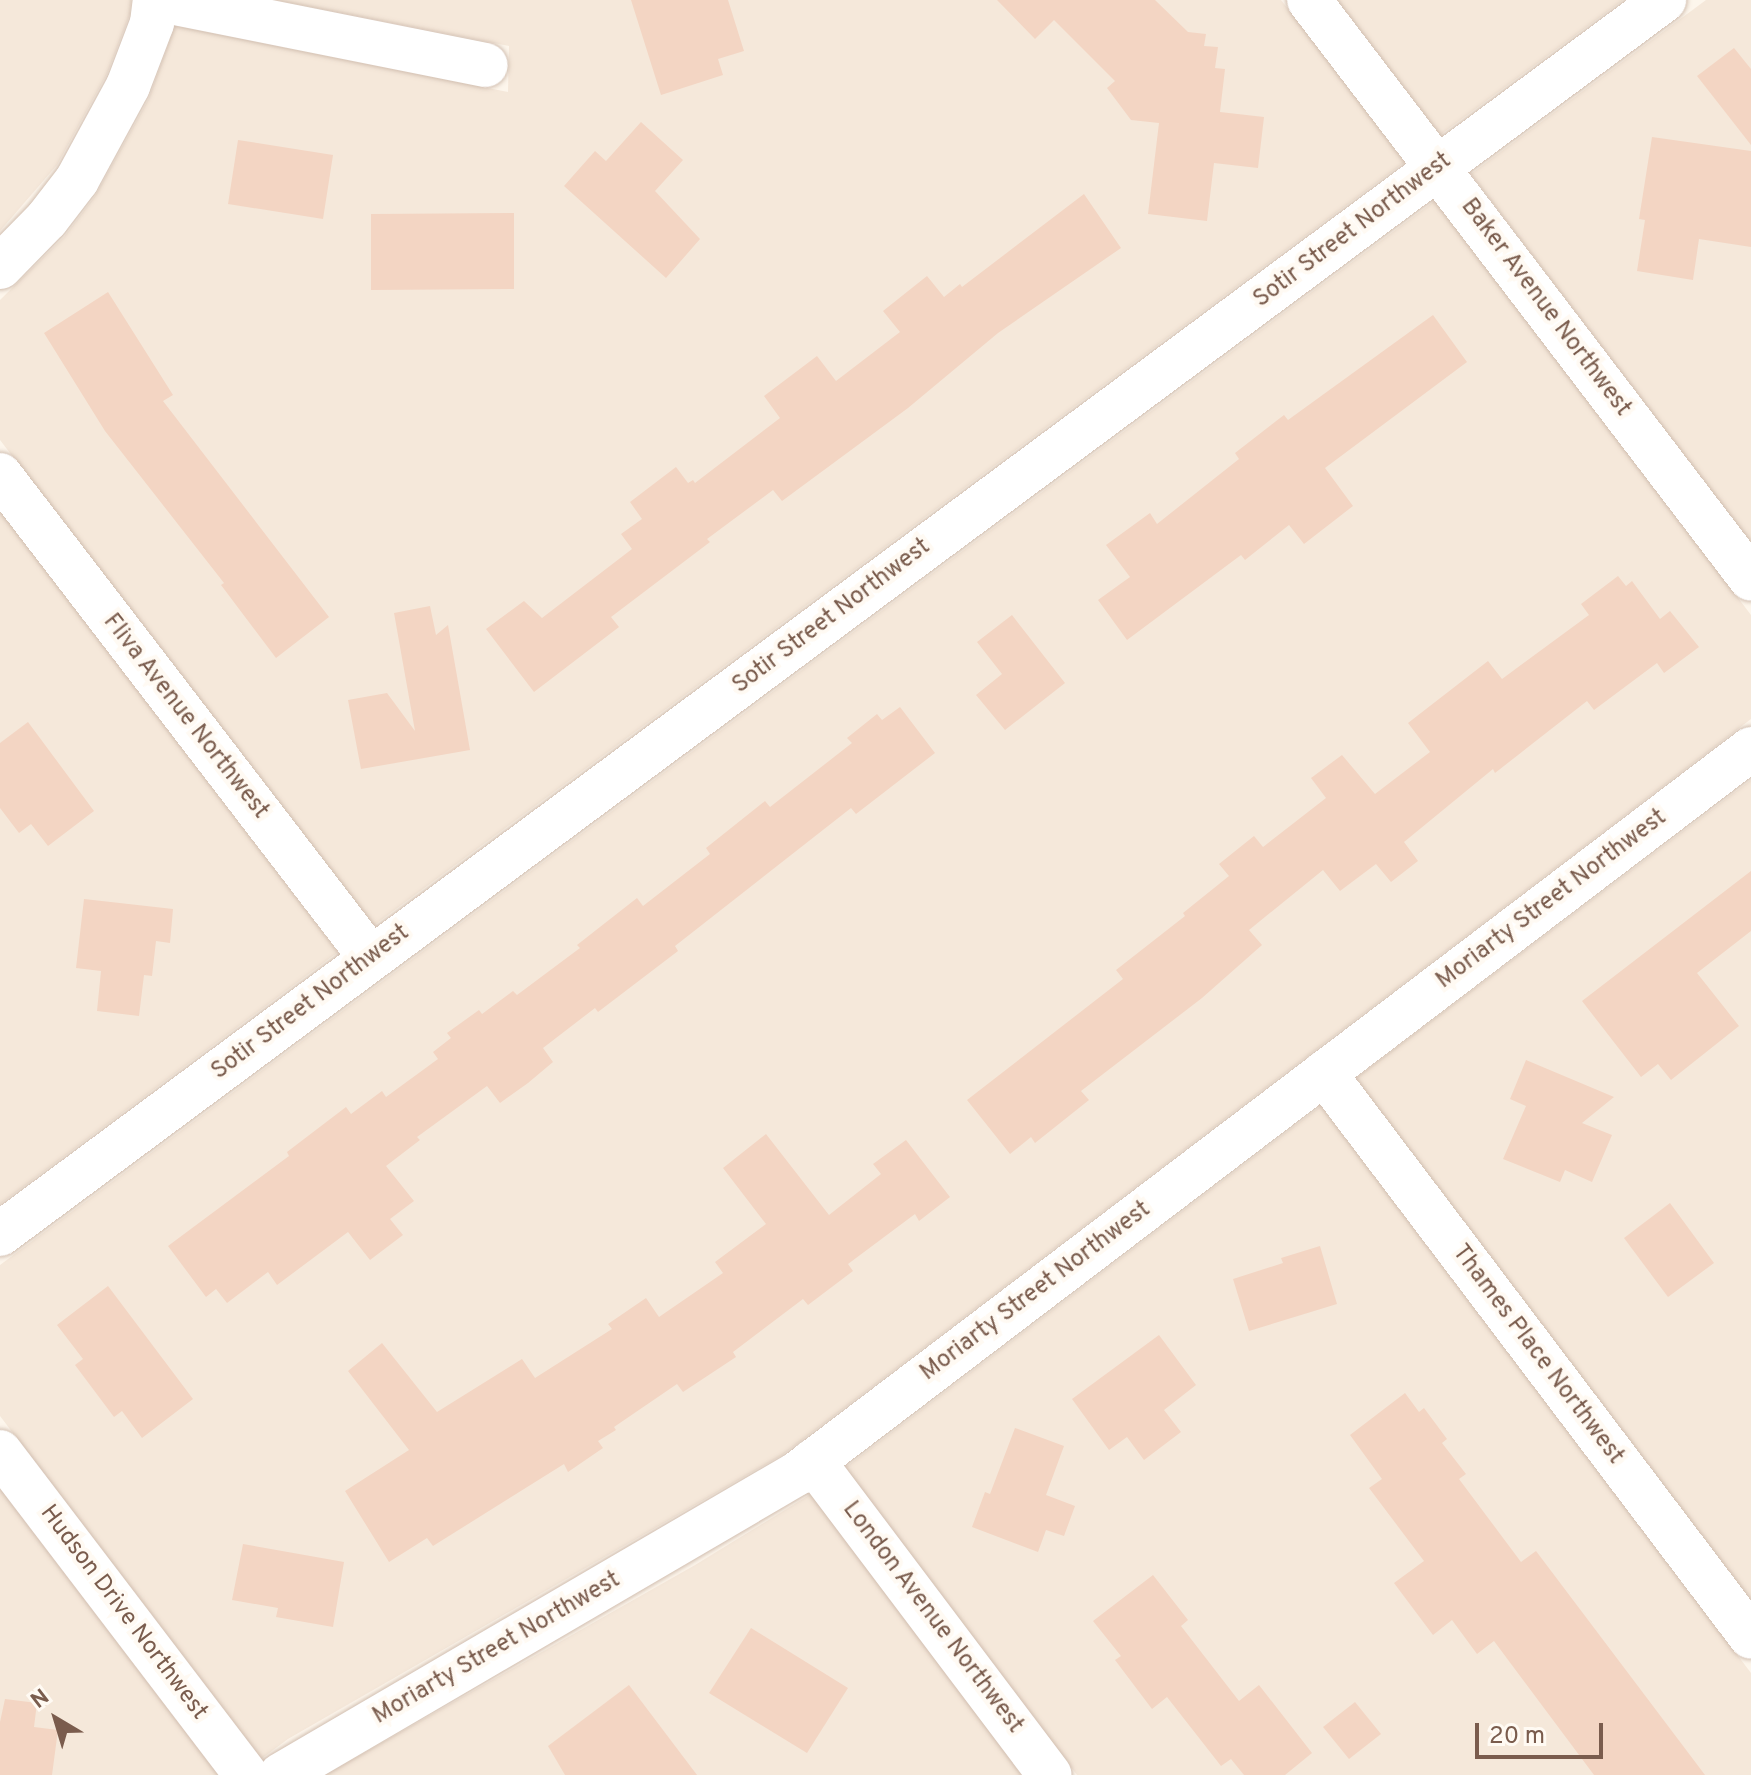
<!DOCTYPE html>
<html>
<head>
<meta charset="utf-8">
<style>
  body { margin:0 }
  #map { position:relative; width:1751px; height:1775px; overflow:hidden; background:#fdf6ec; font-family:Overpass,sans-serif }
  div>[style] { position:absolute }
  .residential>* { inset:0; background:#f5e8da }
  .building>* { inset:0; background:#f3d5c3 }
  .roads { filter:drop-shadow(0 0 2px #d1beb0) drop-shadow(0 0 2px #d1beb0) }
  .minor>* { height:44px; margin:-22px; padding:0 22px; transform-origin:22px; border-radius:22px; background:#fff }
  span { translate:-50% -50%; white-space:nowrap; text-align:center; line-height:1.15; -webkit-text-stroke:8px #fffaf3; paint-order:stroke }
  .street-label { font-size:24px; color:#7a5c4d }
  .north { position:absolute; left:16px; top:1679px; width:80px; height:80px; -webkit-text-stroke:6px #fffaf3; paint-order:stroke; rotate:322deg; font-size:22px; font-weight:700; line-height:32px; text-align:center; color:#7a5c4d }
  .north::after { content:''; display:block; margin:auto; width:28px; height:36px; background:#7a5c4d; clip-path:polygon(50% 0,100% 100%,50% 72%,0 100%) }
  .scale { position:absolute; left:1475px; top:1723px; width:128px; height:36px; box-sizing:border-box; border:4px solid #7a5c4d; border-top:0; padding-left:10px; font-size:24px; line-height:28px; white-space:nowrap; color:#7a5c4d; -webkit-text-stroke:6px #fffaf3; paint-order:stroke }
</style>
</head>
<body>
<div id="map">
  <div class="residential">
    <div style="clip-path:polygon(0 0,131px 0,130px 14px,107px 74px,57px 165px,0 231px)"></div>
    <div style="clip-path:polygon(276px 0,1281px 0,1406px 161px,373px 926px,0 440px,0 300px,64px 237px,95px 196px,148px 100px,175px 26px,508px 92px,509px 46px)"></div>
    <div style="clip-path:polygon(1337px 0,1623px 0,1440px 135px)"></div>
    <div style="clip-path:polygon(1706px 0,1751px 0,1751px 544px,1471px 174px)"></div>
    <div style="clip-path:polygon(1436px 200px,1751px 615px,1751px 719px,782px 1455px,288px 1739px,261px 1759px,0 1416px,0 1265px)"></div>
    <div style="clip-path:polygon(0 511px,338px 952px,0 1204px)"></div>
    <div style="clip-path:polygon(1751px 780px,1751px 1602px,1355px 1079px)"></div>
    <div style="clip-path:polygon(1321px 1106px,1751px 1673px,1751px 1775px,1077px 1775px,845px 1468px)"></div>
    <div style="clip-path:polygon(0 1487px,220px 1775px,0 1775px)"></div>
    <div style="clip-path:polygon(811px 1494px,1023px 1775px,325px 1775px,695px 1565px)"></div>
  </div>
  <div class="building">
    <div style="clip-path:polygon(631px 0,728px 0,744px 51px,718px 59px,723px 75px,661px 95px)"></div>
    <div style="clip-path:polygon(997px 0,1155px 0,1188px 32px,1206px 34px,1204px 46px,1218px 47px,1215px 68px,1225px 69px,1220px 112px,1264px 117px,1258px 168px,1214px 163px,1207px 221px,1148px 214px,1159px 123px,1131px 120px,1107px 88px,1115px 81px,1054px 20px,1035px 39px)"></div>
    <div style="clip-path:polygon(1734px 48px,1751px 69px,1751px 145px,1697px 76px)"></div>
    <div style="clip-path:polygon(641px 122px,683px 160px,655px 191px,700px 239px,666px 278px,564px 186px,595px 151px,606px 161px)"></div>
    <div style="clip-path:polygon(1652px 137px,1751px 151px,1751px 247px,1699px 239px,1693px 280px,1637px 271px,1645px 220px,1639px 219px)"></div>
    <div style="clip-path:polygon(238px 140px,333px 155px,323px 219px,228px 204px)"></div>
    <div style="clip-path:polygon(1084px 194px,1121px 248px,998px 333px,908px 408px,782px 501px,773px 490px,707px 539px,710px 542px,611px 617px,619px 627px,534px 692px,486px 629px,524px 601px,542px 618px,632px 549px,621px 534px,642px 519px,630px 502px,676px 467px,688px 483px,693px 480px,695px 483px,780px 418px,764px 396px,817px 356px,836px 381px,900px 332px,883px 311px,927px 276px,944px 297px,960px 284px,962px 287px)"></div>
    <div style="clip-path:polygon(514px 213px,514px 289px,371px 290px,371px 214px)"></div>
    <div style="clip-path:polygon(108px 292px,173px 395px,163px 401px,329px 617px,276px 658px,221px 585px,224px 583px,105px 431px,44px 333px)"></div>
    <div style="clip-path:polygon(1433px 315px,1467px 362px,1325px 468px,1353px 506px,1304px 544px,1289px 525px,1245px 560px,1241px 555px,1127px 640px,1098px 600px,1130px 577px,1106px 545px,1150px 513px,1157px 524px,1239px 459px,1235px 453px,1284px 415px,1288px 420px)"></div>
    <div style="clip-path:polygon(1618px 576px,1626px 586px,1632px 581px,1660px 619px,1670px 611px,1699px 647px,1664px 673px,1657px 663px,1594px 710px,1587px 701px,1495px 773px,1493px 769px,1404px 842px,1418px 861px,1391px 882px,1376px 864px,1340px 891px,1323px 870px,1249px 930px,1262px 945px,1202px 998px,1081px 1091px,1089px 1100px,1035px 1143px,1031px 1137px,1010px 1154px,967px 1100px,1123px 979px,1116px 970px,1185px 916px,1183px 913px,1229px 876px,1219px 864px,1254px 836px,1263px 847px,1326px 798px,1311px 778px,1342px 755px,1375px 794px,1430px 752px,1408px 723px,1488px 661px,1502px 679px,1589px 615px,1581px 604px)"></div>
    <div style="clip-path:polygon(430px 606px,436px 635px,448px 625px,470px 750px,361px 769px,348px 700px,387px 693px,415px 731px,394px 613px)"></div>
    <div style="clip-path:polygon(1012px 615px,1065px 683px,1005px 730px,976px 695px,1002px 674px,977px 642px)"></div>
    <div style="clip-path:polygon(900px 707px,935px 753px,856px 814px,851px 808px,675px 946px,678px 951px,598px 1012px,595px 1008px,543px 1048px,553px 1062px,528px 1083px,500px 1103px,487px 1086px,417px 1137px,420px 1140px,386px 1166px,414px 1201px,390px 1219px,403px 1235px,370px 1260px,348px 1232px,277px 1285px,268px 1272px,227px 1303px,216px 1289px,206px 1297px,168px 1246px,289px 1156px,287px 1152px,346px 1107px,351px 1114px,382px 1091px,386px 1097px,438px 1059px,433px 1052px,451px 1038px,447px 1033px,479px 1010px,482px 1014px,513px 991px,517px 995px,580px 948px,577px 945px,637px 898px,643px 906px,710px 854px,706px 848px,765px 801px,770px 807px,852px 743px,847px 738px,877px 714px,882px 720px)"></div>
    <div style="clip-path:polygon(28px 722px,94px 811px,48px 846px,31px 824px,19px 833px,0 808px,0 743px)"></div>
    <div style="clip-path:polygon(1751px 871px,1751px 931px,1697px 973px,1739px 1026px,1671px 1080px,1658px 1064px,1641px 1077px,1582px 1001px)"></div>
    <div style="clip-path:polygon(84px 899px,173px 909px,170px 943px,156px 941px,152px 976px,144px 975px,139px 1016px,97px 1011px,101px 971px,76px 968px)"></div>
    <div style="clip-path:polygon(1526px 1060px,1614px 1097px,1582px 1123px,1612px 1135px,1592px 1182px,1565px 1170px,1560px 1182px,1503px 1159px,1526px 1106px,1510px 1099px)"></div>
    <div style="clip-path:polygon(766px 1134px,829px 1215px,881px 1174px,873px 1164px,906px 1140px,950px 1197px,919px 1221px,915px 1214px,848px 1264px,853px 1271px,808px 1305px,803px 1299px,733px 1352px,736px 1357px,683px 1392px,677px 1384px,614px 1427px,616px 1430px,598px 1441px,603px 1448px,568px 1472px,564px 1464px,433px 1546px,427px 1538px,389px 1562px,345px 1491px,409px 1450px,348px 1371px,382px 1343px,437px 1412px,522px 1359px,535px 1378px,612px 1329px,608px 1324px,646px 1298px,659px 1317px,723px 1273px,715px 1262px,766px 1224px,723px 1168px)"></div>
    <div style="clip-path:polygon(1670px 1203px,1714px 1263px,1668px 1297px,1624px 1238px)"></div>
    <div style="clip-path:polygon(1320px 1246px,1337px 1304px,1249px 1331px,1233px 1279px,1283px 1263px,1281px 1258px)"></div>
    <div style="clip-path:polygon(108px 1286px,193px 1399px,142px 1438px,122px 1411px,114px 1417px,75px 1365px,83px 1359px,57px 1325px)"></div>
    <div style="clip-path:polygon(1159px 1335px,1196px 1385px,1164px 1410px,1181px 1432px,1144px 1460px,1127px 1437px,1109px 1450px,1072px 1399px)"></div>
    <div style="clip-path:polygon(1405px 1393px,1419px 1412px,1424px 1408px,1447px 1439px,1442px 1443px,1466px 1474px,1459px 1479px,1521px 1562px,1536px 1551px,1705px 1775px,1594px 1775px,1494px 1641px,1477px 1654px,1452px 1620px,1433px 1635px,1394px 1583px,1424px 1561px,1369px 1488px,1382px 1479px,1350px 1435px)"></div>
    <div style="clip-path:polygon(1015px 1428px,1064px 1446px,1046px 1495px,1075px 1506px,1064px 1536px,1046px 1530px,1038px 1552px,972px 1527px,985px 1492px,990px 1494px)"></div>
    <div style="clip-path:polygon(243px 1544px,344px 1562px,333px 1627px,276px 1617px,278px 1608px,232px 1600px)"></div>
    <div style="clip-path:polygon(1153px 1575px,1188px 1620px,1181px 1626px,1239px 1701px,1259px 1685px,1312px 1753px,1285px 1775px,1244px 1775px,1231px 1759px,1221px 1766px,1167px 1697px,1152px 1709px,1115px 1660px,1121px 1656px,1093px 1621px)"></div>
    <div style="clip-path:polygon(751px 1628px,848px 1688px,807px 1753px,709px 1693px)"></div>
    <div style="clip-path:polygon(629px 1685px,697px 1775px,565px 1775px,548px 1746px)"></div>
    <div style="clip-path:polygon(5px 1699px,37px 1703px,34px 1727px,58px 1730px,52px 1775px,0 1775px,0 1722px)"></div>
    <div style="clip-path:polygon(1355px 1702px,1381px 1734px,1349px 1759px,1323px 1727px)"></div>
  </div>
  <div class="roads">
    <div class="minor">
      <div style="left:160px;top:0;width:332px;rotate:11.3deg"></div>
      <div style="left:1309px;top:0;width:728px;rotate:52.64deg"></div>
      <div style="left:0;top:267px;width:67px;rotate:-45.6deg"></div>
      <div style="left:47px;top:219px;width:49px;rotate:-52.4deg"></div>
      <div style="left:77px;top:180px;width:107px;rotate:-61.5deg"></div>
      <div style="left:128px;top:86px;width:67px;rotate:-69.1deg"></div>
      <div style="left:152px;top:23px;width:23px;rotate:-83deg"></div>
      <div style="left:0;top:475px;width:609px;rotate:52.47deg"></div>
      <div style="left:1324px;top:1073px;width:707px;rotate:52.87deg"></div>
      <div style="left:0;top:1234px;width:2072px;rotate:-36.56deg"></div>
      <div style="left:0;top:1452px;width:406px;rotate:52.7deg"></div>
      <div style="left:813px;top:1461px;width:393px;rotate:53deg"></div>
      <div style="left:281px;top:1775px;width:599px;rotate:-30.29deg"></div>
      <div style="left:798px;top:1473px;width:1197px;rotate:-37.22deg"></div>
    </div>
  </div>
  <div class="street-label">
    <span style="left:1353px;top:231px;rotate:-37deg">Sotir Street Northwest</span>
    <span style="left:1545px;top:308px;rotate:53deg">Baker Avenue Northwest</span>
    <span style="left:832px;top:617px;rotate:-37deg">Sotir Street Northwest</span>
    <span style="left:185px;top:717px;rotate:52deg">Fliva Avenue Northwest</span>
    <span style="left:1552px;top:900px;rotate:-37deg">Moriarty Street Northwest</span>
    <span style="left:311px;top:1003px;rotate:-37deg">Sotir Street Northwest</span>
    <span style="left:1036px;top:1292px;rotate:-37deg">Moriarty Street Northwest</span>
    <span style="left:1537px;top:1355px;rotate:53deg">Thames Place Northwest</span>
    <span style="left:123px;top:1613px;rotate:53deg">Hudson Drive Northwest</span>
    <span style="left:932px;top:1618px;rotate:53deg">London Avenue Northwest</span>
    <span style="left:497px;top:1649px;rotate:-30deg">Moriarty Street Northwest</span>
  </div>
  <div class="north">N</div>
  <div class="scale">20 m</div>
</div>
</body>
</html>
